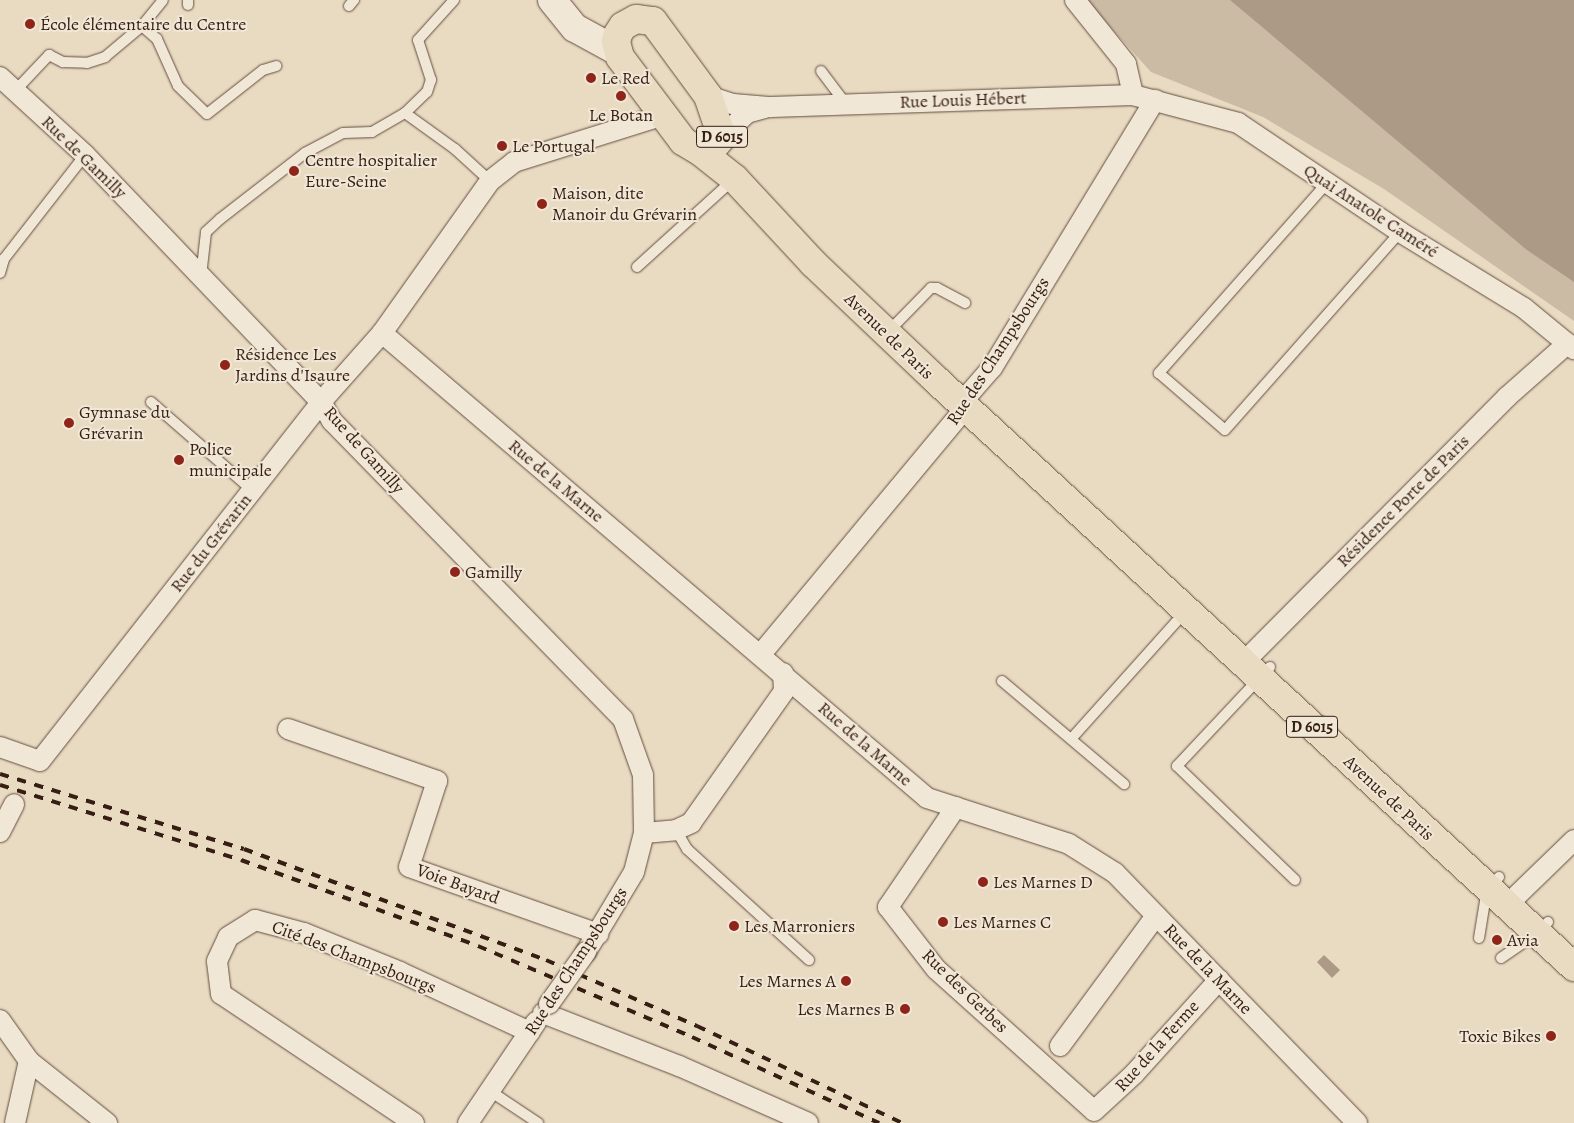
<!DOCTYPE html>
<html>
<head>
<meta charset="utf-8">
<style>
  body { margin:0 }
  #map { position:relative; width:1574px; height:1123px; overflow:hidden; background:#e9dac2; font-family:Alegreya,serif }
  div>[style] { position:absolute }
  .green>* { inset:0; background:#cbbaa4 }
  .water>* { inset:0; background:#ac9a86 }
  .roads { filter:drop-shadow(0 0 1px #634d3e) drop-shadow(0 0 1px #634d3e) }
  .lane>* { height:10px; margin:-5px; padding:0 5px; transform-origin:5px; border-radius:5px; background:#f1e7d7 }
  .street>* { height:20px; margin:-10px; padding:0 10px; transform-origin:10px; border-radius:10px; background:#f1e7d7 }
  .secondary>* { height:28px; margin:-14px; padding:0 14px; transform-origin:14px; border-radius:14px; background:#f1e7d7 }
  .primary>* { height:28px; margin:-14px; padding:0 14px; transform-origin:14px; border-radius:14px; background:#e9dac2 }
  .rail>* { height:4px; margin-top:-2px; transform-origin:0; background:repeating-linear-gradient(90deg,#361e12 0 9px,transparent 0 18px) }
  .bridges { filter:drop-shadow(0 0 1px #634d3e) drop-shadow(0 0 1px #634d3e) }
  .street-bridge>* { height:20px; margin:-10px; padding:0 10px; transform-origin:10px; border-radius:10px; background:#f1e7d7 }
  .dots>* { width:14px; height:14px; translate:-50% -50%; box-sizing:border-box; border:2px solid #f1e7d7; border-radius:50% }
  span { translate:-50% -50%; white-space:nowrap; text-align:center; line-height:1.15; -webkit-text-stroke:4px #f1e7d7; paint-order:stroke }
  .shield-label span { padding:1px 4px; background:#f1e7d7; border:1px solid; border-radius:4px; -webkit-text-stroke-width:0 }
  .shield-label { font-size:16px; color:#361e12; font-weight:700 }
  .poi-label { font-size:18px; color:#361e12 }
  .left { translate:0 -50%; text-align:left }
  .right { translate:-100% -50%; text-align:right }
  .street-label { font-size:18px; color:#361e12 }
</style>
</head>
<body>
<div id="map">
  <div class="green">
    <div style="clip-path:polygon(1086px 0,1233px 0,1476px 207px,1574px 280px,1574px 321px,1384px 189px,1263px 117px,1151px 72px)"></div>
  </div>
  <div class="water">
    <div style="clip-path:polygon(1230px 0,1574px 0,1574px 282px,1527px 250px)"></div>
    <div style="clip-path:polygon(1324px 955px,1340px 970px,1332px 978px,1317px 962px)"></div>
  </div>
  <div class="roads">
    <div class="lane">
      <div style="left:188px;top:5px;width:5px;rotate:-90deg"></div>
      <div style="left:349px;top:6px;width:8px;rotate:-50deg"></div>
      <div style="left:142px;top:26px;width:20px;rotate:41deg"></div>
      <div style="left:157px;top:39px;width:51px;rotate:65.9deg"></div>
      <div style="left:178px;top:86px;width:40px;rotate:44deg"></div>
      <div style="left:207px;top:114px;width:71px;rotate:-38.2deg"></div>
      <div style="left:263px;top:70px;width:14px;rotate:-17deg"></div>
      <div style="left:821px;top:71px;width:41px;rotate:52.9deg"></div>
      <div style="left:15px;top:91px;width:50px;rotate:-46.6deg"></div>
      <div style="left:49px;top:55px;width:16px;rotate:27deg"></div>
      <div style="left:63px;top:62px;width:24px;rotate:2deg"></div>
      <div style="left:87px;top:63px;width:19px;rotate:-18deg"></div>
      <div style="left:105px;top:57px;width:48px;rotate:-40deg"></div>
      <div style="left:142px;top:26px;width:33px;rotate:-51deg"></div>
      <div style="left:405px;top:113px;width:62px;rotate:35.8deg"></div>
      <div style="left:455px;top:149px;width:47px;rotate:42.4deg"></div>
      <div style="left:1327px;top:183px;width:254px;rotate:131.5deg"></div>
      <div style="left:1159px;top:373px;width:87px;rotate:40.8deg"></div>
      <div style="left:1225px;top:430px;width:264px;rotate:-48.5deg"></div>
      <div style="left:637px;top:267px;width:131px;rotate:-42.2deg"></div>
      <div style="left:0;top:273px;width:15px;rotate:-74deg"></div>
      <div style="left:4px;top:259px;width:132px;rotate:-52.1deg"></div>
      <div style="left:201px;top:276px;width:44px;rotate:-83.5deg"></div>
      <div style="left:206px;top:232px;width:19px;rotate:-43deg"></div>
      <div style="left:220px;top:219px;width:108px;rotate:-37.8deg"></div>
      <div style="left:305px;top:153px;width:43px;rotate:-27.8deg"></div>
      <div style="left:343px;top:133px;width:29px;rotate:-2deg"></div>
      <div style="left:372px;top:132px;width:38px;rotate:-30deg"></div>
      <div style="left:405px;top:113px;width:30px;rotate:-44deg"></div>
      <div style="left:427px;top:92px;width:13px;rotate:-72deg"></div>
      <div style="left:431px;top:80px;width:42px;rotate:-108deg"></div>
      <div style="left:418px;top:40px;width:54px;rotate:-48deg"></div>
      <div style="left:888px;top:332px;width:62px;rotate:-45.7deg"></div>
      <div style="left:931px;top:288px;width:6px"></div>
      <div style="left:937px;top:288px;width:32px;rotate:28deg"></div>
      <div style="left:151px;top:402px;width:134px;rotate:41.1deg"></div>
      <div style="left:1270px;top:667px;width:136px;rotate:133.2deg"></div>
      <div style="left:1177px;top:766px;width:164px;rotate:44deg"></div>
      <div style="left:1002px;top:681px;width:160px;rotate:40.2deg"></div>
      <div style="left:1072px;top:738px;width:169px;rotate:-48.1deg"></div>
      <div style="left:676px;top:830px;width:22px;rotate:60deg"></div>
      <div style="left:687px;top:849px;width:165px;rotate:42.3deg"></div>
      <div style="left:1479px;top:938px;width:50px;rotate:-80.7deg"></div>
      <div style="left:1487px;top:889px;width:17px;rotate:-45deg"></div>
      <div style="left:1501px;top:958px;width:42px;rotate:-34.4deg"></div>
      <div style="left:1536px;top:934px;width:17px;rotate:-45deg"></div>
      <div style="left:490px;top:1091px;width:58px;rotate:33.7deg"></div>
    </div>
    <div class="street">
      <div style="left:1075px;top:0;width:82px;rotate:51.4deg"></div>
      <div style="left:1126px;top:64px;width:32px;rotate:77deg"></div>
      <div style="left:0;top:77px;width:115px;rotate:42.5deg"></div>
      <div style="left:85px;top:155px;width:342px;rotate:46.3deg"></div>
      <div style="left:321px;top:402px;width:22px;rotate:60deg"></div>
      <div style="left:332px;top:421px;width:417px;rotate:45.7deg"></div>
      <div style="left:623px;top:719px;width:59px;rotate:70.3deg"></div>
      <div style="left:643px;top:775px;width:58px;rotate:89deg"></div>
      <div style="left:644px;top:833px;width:40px;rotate:104.4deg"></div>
      <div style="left:634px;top:872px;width:93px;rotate:121deg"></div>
      <div style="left:708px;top:96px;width:26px;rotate:18deg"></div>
      <div style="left:733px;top:104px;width:38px;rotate:5deg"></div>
      <div style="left:771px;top:107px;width:362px;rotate:-1.9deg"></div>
      <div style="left:1133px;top:95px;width:109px;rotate:14.9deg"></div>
      <div style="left:1238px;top:123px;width:195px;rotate:33.9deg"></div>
      <div style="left:1400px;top:232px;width:145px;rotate:31.5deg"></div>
      <div style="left:1524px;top:308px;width:65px;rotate:39.4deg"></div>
      <div style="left:722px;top:137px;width:35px;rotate:-44deg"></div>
      <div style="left:747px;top:113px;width:18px;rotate:-16deg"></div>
      <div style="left:382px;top:333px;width:716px;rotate:40.47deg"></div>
      <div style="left:927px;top:798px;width:149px;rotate:17.9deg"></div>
      <div style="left:1069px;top:844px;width:54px;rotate:32.2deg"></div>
      <div style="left:1115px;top:873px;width:348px;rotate:45.9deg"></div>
      <div style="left:761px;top:654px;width:321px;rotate:-50.3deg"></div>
      <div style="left:966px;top:407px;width:13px;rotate:-77deg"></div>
      <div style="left:969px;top:394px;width:35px;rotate:-49deg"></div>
      <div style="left:992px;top:368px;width:314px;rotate:-58.7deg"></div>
      <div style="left:1243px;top:663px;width:375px;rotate:-45.2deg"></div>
      <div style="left:1507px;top:397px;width:81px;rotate:-41.5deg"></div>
      <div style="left:288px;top:729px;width:158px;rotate:19.2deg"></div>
      <div style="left:437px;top:781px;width:90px;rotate:108deg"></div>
      <div style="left:409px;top:867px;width:201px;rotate:19.5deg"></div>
      <div style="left:0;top:747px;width:42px;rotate:19.3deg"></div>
      <div style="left:40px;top:761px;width:456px;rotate:-51.9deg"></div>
      <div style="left:321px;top:402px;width:92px;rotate:-48.5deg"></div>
      <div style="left:382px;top:333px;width:186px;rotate:-54.6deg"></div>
      <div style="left:490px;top:181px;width:31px;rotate:-38deg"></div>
      <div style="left:514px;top:162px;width:154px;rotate:-17.4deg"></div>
      <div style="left:956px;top:807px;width:121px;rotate:124.2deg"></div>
      <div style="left:888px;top:907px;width:78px;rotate:52.3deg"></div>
      <div style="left:936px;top:969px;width:212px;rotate:41.9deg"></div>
      <div style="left:1094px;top:1111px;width:54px;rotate:-42.8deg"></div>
      <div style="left:1134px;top:1074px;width:127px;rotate:-47.9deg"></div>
      <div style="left:0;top:832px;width:31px;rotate:-63deg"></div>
      <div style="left:644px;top:833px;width:32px;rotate:-5deg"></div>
      <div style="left:676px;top:830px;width:17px;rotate:-25deg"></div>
      <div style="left:691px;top:823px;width:161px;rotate:-54.8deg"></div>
      <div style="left:784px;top:691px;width:18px;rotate:-93deg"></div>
      <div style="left:1506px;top:906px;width:95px;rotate:-44.1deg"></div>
      <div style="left:543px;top:1013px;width:146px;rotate:21.3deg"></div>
      <div style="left:679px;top:1066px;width:141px;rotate:23.8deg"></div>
      <div style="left:0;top:1020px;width:50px;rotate:54.7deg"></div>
      <div style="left:29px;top:1061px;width:100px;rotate:38.5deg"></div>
      <div style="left:1060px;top:1046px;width:162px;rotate:-53.6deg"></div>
      <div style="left:15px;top:1123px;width:64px;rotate:-77.3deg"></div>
      <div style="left:414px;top:1123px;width:232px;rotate:-146.2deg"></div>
      <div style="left:221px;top:994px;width:33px;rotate:-97deg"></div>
      <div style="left:217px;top:961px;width:26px;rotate:-65deg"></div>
      <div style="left:228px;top:937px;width:32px;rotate:-32deg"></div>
      <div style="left:255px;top:920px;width:51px;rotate:14.9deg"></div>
      <div style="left:304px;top:933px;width:104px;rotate:22.1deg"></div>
      <div style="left:400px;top:972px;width:143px;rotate:24.8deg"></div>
      <div style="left:468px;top:1123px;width:122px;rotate:-56deg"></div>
    </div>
    <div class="secondary">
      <div style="left:552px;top:0;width:36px;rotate:51deg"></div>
      <div style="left:575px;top:28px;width:48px;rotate:28.7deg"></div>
    </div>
    <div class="primary">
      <div style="left:636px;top:19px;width:17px;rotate:7deg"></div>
      <div style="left:653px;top:21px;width:93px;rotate:53.7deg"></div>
      <div style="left:708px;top:96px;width:43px;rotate:71.1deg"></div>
      <div style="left:722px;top:137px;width:16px;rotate:130deg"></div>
      <div style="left:712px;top:149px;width:11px;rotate:165deg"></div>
      <div style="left:701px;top:152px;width:21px;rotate:-149deg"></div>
      <div style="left:683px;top:141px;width:105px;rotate:-126.9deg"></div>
      <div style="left:620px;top:57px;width:16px;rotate:-105deg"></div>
      <div style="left:616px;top:42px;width:8px;rotate:-76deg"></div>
      <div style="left:618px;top:34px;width:9px;rotate:-58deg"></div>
      <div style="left:623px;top:26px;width:15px;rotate:-28deg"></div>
      <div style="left:701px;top:152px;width:43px;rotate:38.5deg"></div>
      <div style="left:735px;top:179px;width:115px;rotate:47.1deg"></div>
      <div style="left:813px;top:263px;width:167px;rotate:43.5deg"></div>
      <div style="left:934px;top:378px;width:870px;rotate:42.62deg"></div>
    </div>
  </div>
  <div class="rail">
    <div style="left:0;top:774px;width:255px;rotate:17.1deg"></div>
    <div style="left:244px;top:849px;width:322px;rotate:20.2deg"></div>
    <div style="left:546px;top:960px;width:165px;rotate:23.6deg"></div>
    <div style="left:697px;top:1026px;width:227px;rotate:25.3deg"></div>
    <div style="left:0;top:785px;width:252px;rotate:17.3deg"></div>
    <div style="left:241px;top:860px;width:252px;rotate:19.9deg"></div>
    <div style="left:478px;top:946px;width:233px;rotate:23deg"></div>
    <div style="left:692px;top:1037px;width:206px;rotate:24.7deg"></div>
  </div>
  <div class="bridges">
    <div class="street-bridge">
      <div style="left:549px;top:1004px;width:64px;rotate:-54.6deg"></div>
    </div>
  </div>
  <div class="dots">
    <div style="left:30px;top:24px;background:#8f2418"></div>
    <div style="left:591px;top:78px;background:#8f2418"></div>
    <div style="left:621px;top:96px;background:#8f2418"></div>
    <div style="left:502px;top:146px;background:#8f2418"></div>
    <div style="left:294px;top:171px;background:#8f2418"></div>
    <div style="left:542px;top:204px;background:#8f2418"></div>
    <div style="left:225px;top:365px;background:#8f2418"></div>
    <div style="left:69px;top:423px;background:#8f2418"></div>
    <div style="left:179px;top:460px;background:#8f2418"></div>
    <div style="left:455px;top:572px;background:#8f2418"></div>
    <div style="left:983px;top:882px;background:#8f2418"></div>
    <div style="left:943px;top:922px;background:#8f2418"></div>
    <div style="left:734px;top:926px;background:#8f2418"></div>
    <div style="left:1497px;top:940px;background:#8f2418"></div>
    <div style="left:846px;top:981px;background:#8f2418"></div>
    <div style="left:905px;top:1009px;background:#8f2418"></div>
    <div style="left:1551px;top:1036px;background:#8f2418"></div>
  </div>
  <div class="shield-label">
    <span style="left:722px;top:137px">D 6015</span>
    <span style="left:1312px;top:727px">D 6015</span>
  </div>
  <div class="poi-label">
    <span class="left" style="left:40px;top:24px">École élémentaire du Centre</span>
    <span class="left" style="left:601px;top:78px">Le Red</span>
    <span style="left:621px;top:115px">Le Botan</span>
    <span class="left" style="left:512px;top:146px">Le Portugal</span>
    <span class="left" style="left:305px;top:171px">Centre hospitalier<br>Eure-Seine</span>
    <span class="left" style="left:552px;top:204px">Maison, dite<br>Manoir du Grévarin</span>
    <span class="left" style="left:235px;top:365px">Résidence Les<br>Jardins d'Isaure</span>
    <span class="left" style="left:79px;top:423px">Gymnase du<br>Grévarin</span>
    <span class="left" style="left:189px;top:460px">Police<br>municipale</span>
    <span class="left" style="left:465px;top:572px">Gamilly</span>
    <span class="left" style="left:993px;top:882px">Les Marnes D</span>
    <span class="left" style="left:953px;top:922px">Les Marnes C</span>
    <span class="left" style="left:744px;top:926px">Les Marroniers</span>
    <span class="left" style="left:1507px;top:940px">Avia</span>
    <span class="right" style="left:836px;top:981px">Les Marnes A</span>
    <span class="right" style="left:895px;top:1009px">Les Marnes B</span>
    <span class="right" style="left:1541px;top:1036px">Toxic Bikes</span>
  </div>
  <div class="street-label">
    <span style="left:963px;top:100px;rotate:-2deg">Rue Louis Hébert</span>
    <span style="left:84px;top:157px;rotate:44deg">Rue de Gamilly</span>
    <span style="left:1371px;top:211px;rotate:33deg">Quai Anatole Caméré</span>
    <span style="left:889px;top:336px;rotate:44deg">Avenue de Paris</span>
    <span style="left:998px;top:351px;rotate:-57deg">Rue des Champsbourgs</span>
    <span style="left:364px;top:450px;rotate:48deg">Rue de Gamilly</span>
    <span style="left:556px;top:481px;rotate:40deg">Rue de la Marne</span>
    <span style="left:1403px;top:501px;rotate:-45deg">Résidence Porte de Paris</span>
    <span style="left:211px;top:543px;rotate:-52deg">Rue du Grévarin</span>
    <span style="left:865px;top:744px;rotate:41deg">Rue de la Marne</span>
    <span style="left:1389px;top:798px;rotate:43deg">Avenue de Paris</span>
    <span style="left:458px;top:884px;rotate:20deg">Voie Bayard</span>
    <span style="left:354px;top:957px;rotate:21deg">Cité des Champsbourgs</span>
    <span style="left:576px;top:961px;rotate:-57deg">Rue des Champsbourgs</span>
    <span style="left:1208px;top:969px;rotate:46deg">Rue de la Marne</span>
    <span style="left:965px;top:991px;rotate:44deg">Rue des Gerbes</span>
    <span style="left:1157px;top:1046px;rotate:-48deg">Rue de la Ferme</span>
  </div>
</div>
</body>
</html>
